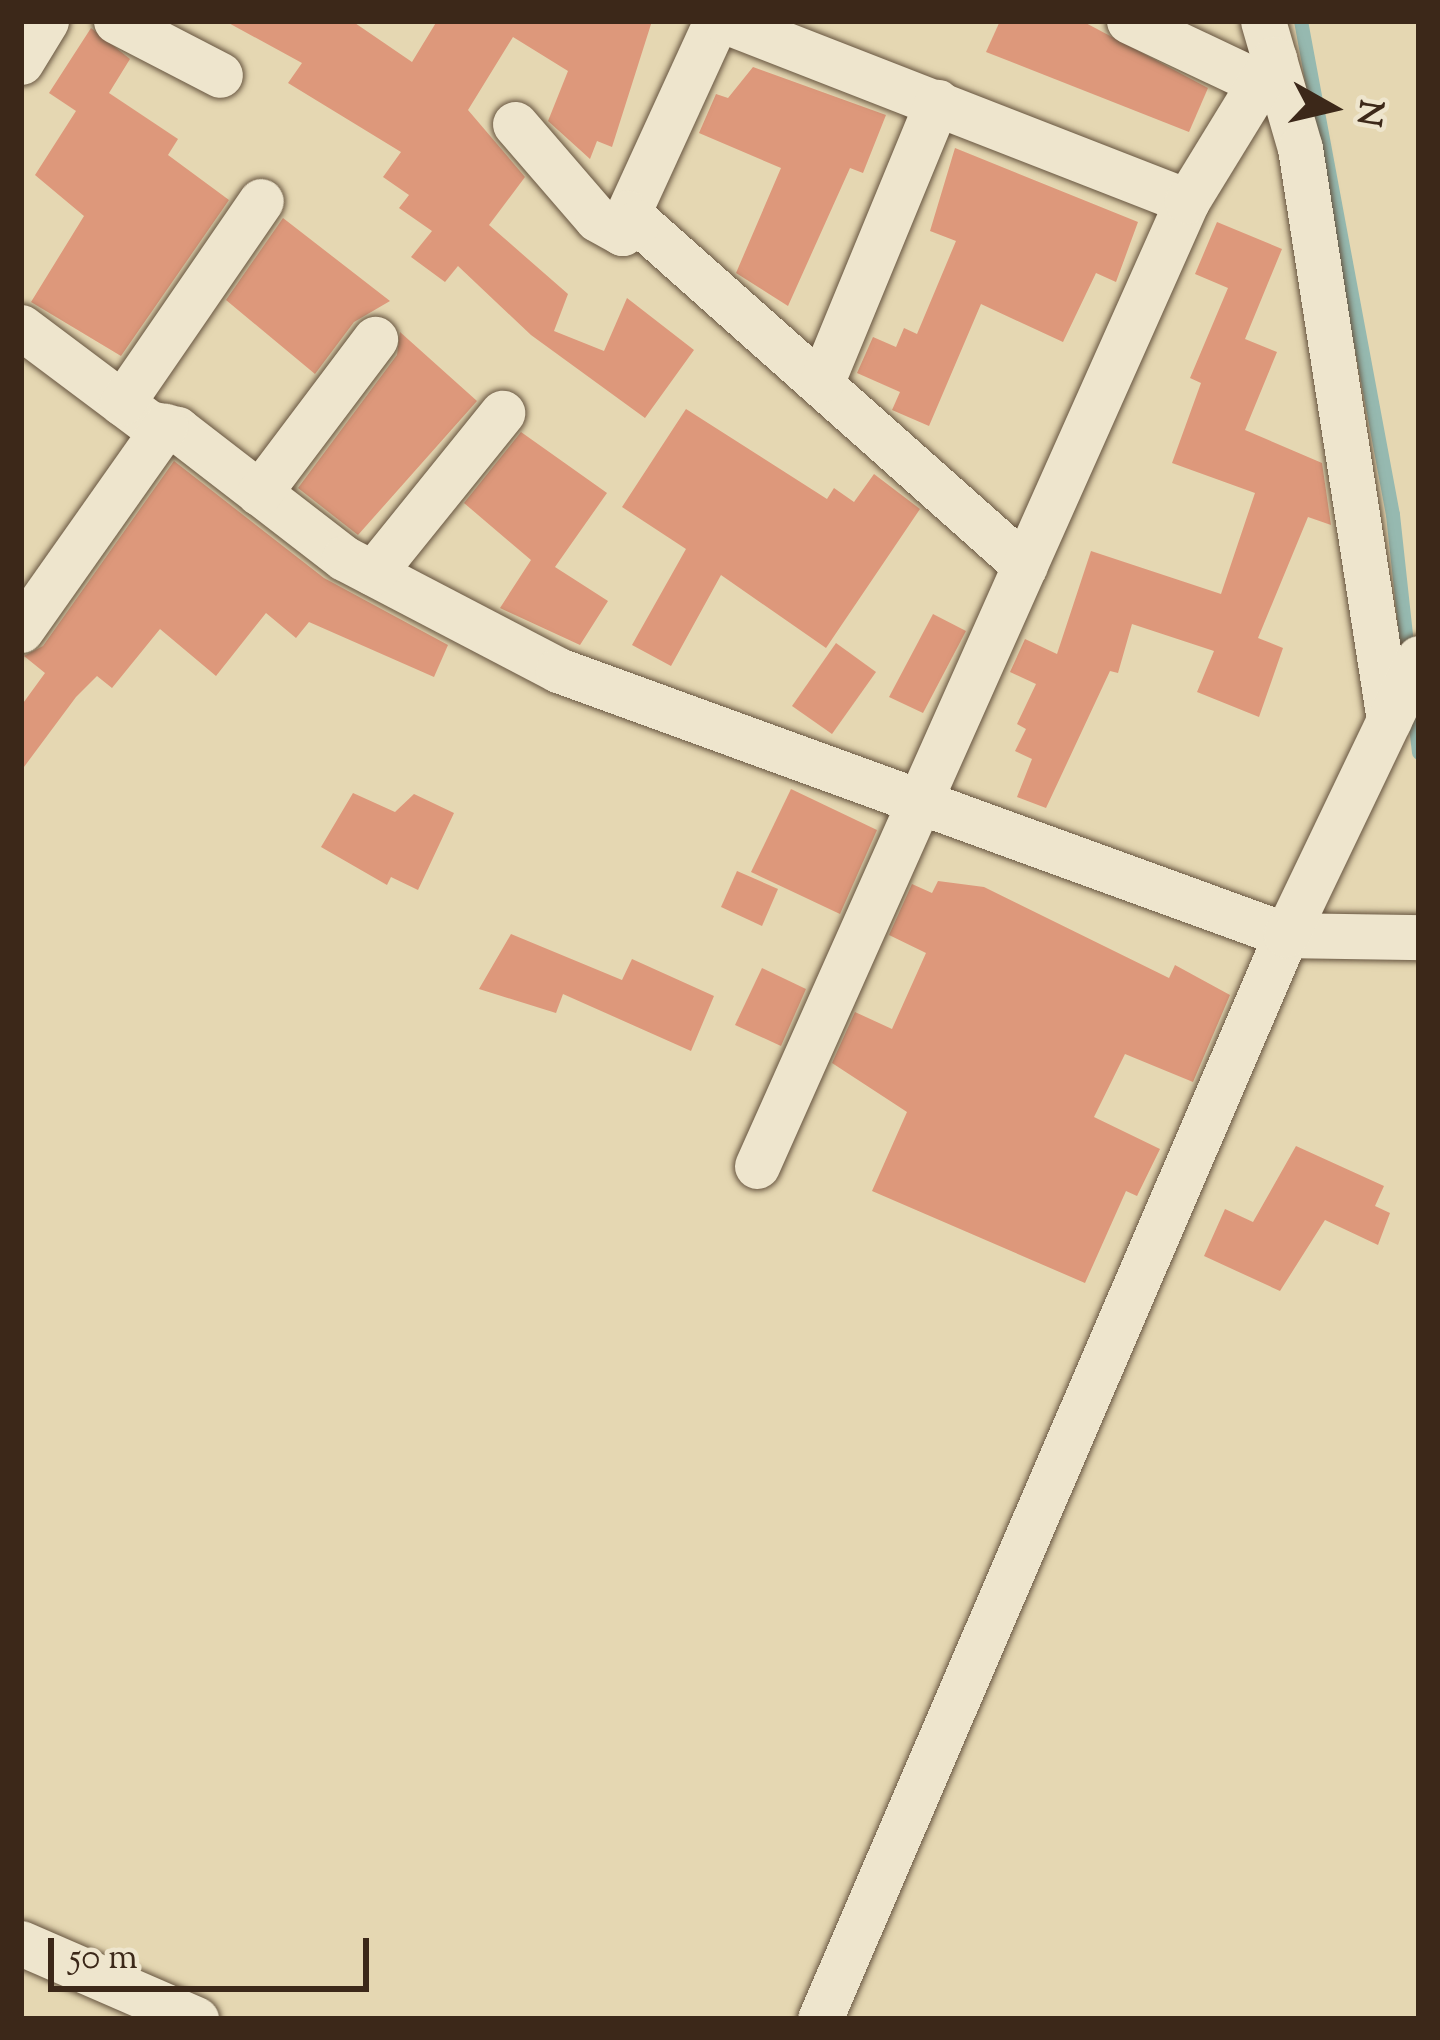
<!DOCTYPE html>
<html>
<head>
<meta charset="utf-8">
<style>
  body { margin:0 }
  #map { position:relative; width:1440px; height:2040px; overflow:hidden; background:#e5d7b2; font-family:"Sorts Mill Goudy",serif }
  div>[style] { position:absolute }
  .stream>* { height:14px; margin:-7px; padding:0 7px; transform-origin:7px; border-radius:7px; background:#96b9b0 }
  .building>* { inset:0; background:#dd987b }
  .roads { filter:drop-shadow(0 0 3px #66543f) drop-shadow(0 0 3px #66543f) }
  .minor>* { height:45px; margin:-22.5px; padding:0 22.5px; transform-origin:22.5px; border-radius:22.5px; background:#eee5cd }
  span { translate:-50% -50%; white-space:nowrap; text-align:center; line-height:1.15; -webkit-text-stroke:10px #eee5cd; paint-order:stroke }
  .frame { position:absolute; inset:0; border:24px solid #3c2819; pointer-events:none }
  .north { position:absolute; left:1272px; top:48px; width:120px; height:120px; -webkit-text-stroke:9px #eee5cd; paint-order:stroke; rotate:98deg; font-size:33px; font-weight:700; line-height:48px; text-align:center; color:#3c2819 }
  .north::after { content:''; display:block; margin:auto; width:42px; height:54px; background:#3c2819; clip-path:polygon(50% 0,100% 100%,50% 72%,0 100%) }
  .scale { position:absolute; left:48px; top:1938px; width:321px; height:54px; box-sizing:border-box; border:6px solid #3c2819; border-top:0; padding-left:15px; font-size:36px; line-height:42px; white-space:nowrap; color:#3c2819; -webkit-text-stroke:9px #eee5cd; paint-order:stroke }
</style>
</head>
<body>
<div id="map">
  <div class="stream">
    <div style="left:1301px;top:21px;width:502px;rotate:79.45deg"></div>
    <div style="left:1393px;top:515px;width:140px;rotate:83.8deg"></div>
    <div style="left:1413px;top:700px;width:53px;rotate:83.5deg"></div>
  </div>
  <div class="building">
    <div style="clip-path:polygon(225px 21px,352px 21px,412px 62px,437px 21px,652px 21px,612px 147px,597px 141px,590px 159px,548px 121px,568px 71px,513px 37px,468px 110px,525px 177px,489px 225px,568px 294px,554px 331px,604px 351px,627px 298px,694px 350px,645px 418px,531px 335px,458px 266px,445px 282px,411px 257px,432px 231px,399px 208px,409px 195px,383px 177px,401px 152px,288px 83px,302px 63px)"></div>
    <div style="clip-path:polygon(1000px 21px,1082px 21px,1208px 88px,1189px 132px,986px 52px)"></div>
    <div style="clip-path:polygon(91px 28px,130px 59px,109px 93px,178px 139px,168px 155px,229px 200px,121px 356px,31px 302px,84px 216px,35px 175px,76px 111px,49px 93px)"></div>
    <div style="clip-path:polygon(753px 67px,886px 115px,863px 173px,850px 168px,788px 306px,736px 273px,781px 168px,699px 133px,716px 94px,728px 98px)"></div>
    <div style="clip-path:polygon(955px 148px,1138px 222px,1116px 282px,1096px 273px,1063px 342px,981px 304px,929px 426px,892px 410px,900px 392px,857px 373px,873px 337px,896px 347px,904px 328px,917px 334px,956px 241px,930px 231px)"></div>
    <div style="clip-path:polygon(283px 218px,390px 301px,354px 322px,315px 374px,226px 300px)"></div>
    <div style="clip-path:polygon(1217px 222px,1282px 249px,1245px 339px,1277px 352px,1245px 430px,1322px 463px,1331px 525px,1308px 517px,1258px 638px,1283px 648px,1259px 717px,1197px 692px,1214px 651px,1132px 624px,1118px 673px,1110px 671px,1046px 808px,1017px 797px,1032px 759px,1015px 751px,1026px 729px,1017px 724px,1036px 684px,1010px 672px,1025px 639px,1057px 654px,1091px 551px,1221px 594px,1255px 493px,1172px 463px,1201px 383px,1190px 378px,1228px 288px,1195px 274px)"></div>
    <div style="clip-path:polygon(400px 332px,477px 401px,358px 535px,298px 488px,397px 355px)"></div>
    <div style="clip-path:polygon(686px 409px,827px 499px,834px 488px,854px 502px,874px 474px,920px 509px,826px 648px,721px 575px,671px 666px,632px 645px,686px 549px,622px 507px)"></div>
    <div style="clip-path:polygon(521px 432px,607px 493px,555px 567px,608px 601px,580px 645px,500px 608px,531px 560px,464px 503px)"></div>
    <div style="clip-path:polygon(174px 461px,324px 578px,448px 645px,434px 677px,309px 622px,296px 638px,266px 613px,216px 676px,160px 629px,112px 688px,97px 676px,76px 697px,21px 771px,21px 706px,45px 673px,24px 656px,43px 646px)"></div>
    <div style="clip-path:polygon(933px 614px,966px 631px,923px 713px,889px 697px)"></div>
    <div style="clip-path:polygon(836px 643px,876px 672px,832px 734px,792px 706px)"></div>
    <div style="clip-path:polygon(791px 789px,877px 830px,840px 914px,751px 872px)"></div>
    <div style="clip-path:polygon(353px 793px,395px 812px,414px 794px,454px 813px,418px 890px,391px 877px,387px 885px,321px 847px)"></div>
    <div style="clip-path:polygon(737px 871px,778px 889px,762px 926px,721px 907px)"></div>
    <div style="clip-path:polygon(938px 881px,984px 887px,1169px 978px,1175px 965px,1230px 995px,1193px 1082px,1125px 1054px,1094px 1117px,1160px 1149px,1137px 1196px,1126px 1191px,1085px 1283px,872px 1191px,907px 1112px,832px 1063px,855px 1012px,892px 1029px,926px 953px,889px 935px,912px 884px,932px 893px)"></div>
    <div style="clip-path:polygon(511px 934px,622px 980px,632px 959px,714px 996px,691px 1051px,563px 994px,556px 1013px,479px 989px)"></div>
    <div style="clip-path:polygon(762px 968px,806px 989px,781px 1046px,735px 1025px)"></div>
    <div style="clip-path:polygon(1296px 1146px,1384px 1186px,1375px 1206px,1390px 1213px,1378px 1245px,1325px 1220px,1280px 1291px,1204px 1256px,1225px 1209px,1253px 1222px)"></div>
  </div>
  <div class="roads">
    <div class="minor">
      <div style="left:116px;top:21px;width:117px;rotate:27.4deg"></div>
      <div style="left:716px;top:21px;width:211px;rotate:114.6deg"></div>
      <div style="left:628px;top:213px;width:531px;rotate:41.64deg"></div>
      <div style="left:725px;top:21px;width:496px;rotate:21.3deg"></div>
      <div style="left:1129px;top:21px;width:145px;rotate:25.3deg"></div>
      <div style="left:1263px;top:21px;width:132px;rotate:73.8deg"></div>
      <div style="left:1300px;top:148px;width:579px;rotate:81.16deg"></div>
      <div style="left:21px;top:62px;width:48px;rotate:-58.6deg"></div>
      <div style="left:515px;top:124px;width:125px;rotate:49.2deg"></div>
      <div style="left:597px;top:219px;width:29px;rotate:29deg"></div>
      <div style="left:622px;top:233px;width:19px;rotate:-35deg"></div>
      <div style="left:21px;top:327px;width:160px;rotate:36.9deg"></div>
      <div style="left:149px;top:423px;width:29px;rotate:12deg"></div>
      <div style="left:177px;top:429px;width:211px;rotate:37.7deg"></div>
      <div style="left:344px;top:558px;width:242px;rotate:27.6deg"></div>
      <div style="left:558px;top:670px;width:775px;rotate:20deg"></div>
      <div style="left:1286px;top:935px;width:133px;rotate:0.9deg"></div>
      <div style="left:823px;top:379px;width:300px;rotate:-67.6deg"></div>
      <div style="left:122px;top:403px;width:245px;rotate:-55.5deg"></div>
      <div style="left:259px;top:493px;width:193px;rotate:-53deg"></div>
      <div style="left:373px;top:573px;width:206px;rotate:-51.1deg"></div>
      <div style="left:21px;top:630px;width:250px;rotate:-54.8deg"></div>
      <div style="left:757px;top:1166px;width:1056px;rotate:-65.98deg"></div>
      <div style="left:1187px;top:201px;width:167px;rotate:-58.5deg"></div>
      <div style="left:21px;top:1943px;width:191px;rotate:23.5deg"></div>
      <div style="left:820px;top:2019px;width:1180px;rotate:-66.74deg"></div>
      <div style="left:1286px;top:935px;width:307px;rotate:-64.4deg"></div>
    </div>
  </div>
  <div class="frame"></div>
  <div class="north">N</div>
  <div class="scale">50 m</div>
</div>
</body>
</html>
